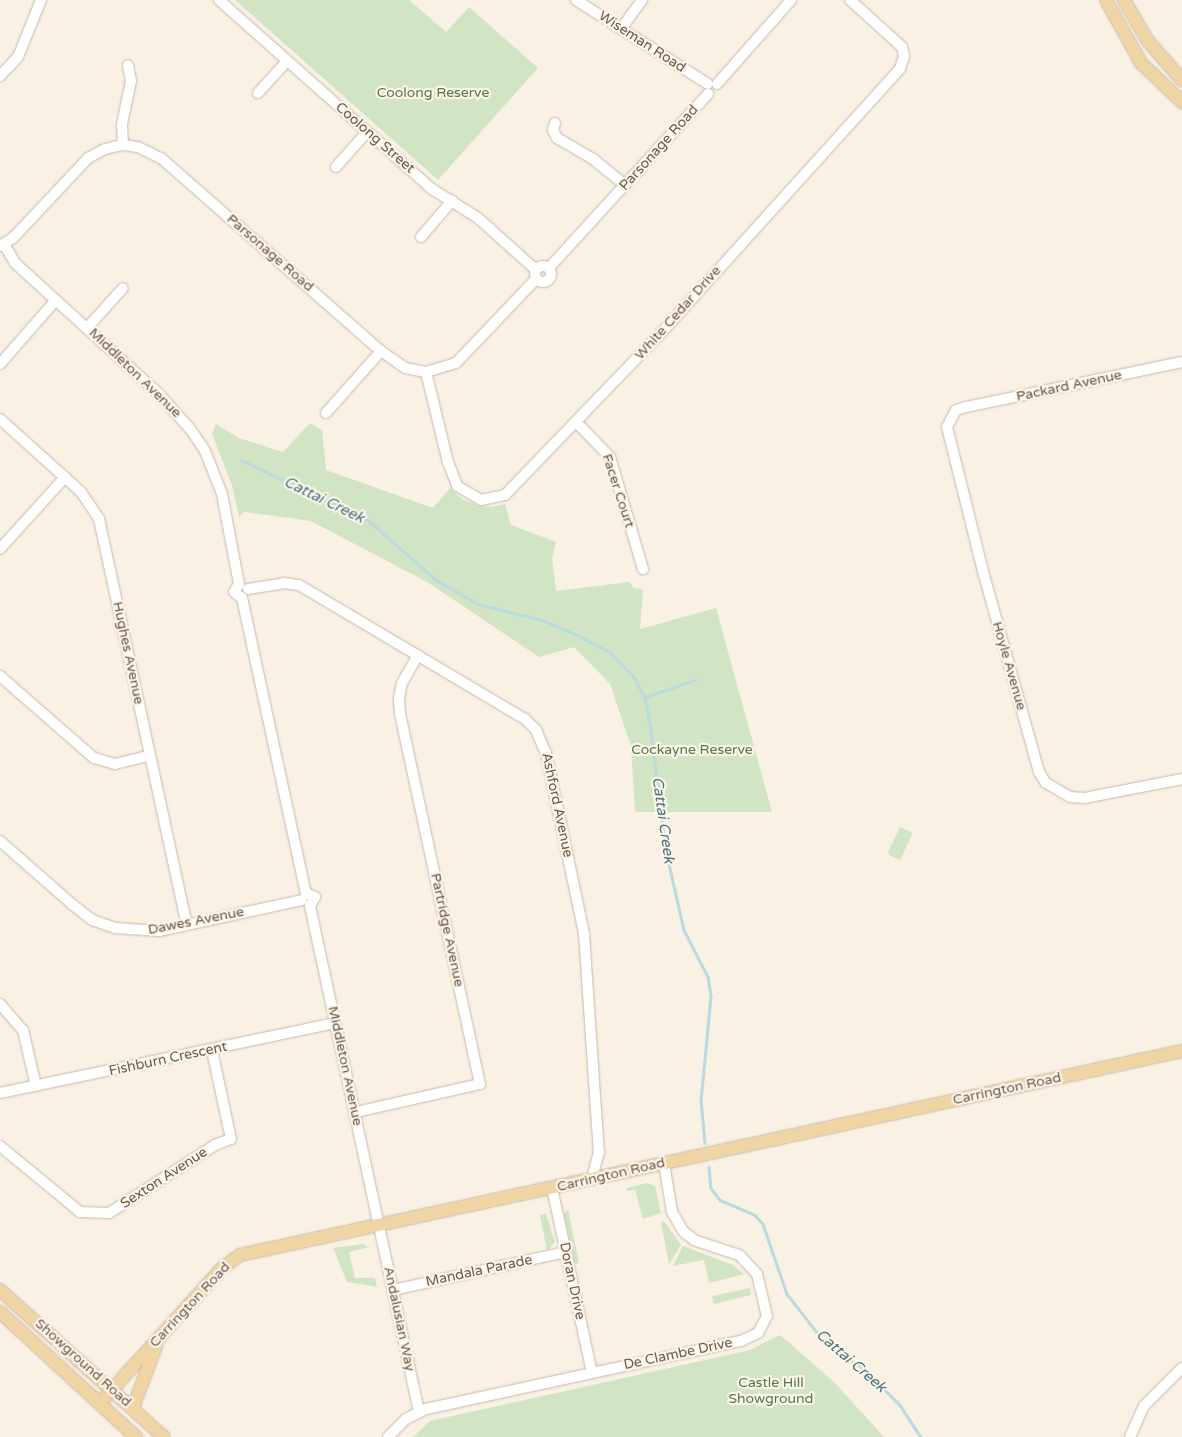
<!DOCTYPE html>
<html>
<head>
<meta charset="utf-8">
<style>
  body { margin:0 }
  #map { position:relative; width:1182px; height:1437px; overflow:hidden; background:#f9f1e3; font-family:"Varela Round",sans-serif }
  div>[style] { position:absolute }
  .green>* { inset:0; background:#d1e4c4 }
  .stream>* { height:2.5px; margin:-1.25px; padding:0 1.25px; transform-origin:1.25px; border-radius:1.25px; background:#bbdadf }
  .roads { filter:drop-shadow(0 0 1px #c8b8ac) drop-shadow(0 0 1px #c8b8ac) }
  .minor>* { height:10px; margin:-5px; padding:0 5px; transform-origin:5px; border-radius:5px; background:#fff }
  .minor>.ring { margin:-5px; padding:0; box-sizing:content-box; background:none; border:10px solid #fff; border-radius:50% }
  .major>* { height:12px; margin:-6px; padding:0 6px; transform-origin:6px; border-radius:6px; background:#efd4a4 }
  span { translate:-50% -50%; white-space:nowrap; text-align:center; line-height:1.15; -webkit-text-stroke:4.5px #fcf5e9; paint-order:stroke }
  .street-label { font-size:14px; color:#6d594d }
  .park-label { font-size:14px; color:#567849 }
  .water-label { font-size:15px; color:#4a757e; font-style:italic }
</style>
</head>
<body>
<div id="map">
  <div class="green">
    <div style="clip-path:polygon(235px 0,409px 0,446px 32px,469px 7px,538px 68px,438px 180px)"></div>
    <div style="clip-path:polygon(310px 423px,322px 430px,326px 470px,433px 508px,450px 488px,462px 499px,477px 505px,491px 507px,505px 504px,511px 525px,556px 542px,552px 558px,556px 591px,629px 582px,634px 588px,643px 589px,640px 629px,716px 608px,772px 812px,635px 812px,631px 746px,610px 684px,574px 647px,539px 657px,427px 582px,311px 521px,244px 512px,239px 517px,232px 485px,212px 434px,216px 424px,239px 438px,283px 452px)"></div>
    <div style="clip-path:polygon(900px 827px,913px 833px,900px 860px,887px 854px)"></div>
    <div style="clip-path:polygon(647px 1183px,655px 1186px,661px 1213px,643px 1219px,635px 1190px,627px 1191px,627px 1188px)"></div>
    <div style="clip-path:polygon(568px 1209px,579px 1263px,575px 1264px,564px 1214px)"></div>
    <div style="clip-path:polygon(546px 1214px,555px 1242px,547px 1251px,540px 1215px)"></div>
    <div style="clip-path:polygon(664px 1221px,681px 1245px,669px 1264px,661px 1222px)"></div>
    <div style="clip-path:polygon(363px 1244px,369px 1247px,349px 1252px,355px 1278px,375px 1278px,377px 1287px,347px 1282px,333px 1248px)"></div>
    <div style="clip-path:polygon(683px 1246px,733px 1265px,744px 1274px,709px 1283px,704px 1260px,673px 1266px)"></div>
    <div style="clip-path:polygon(750px 1288px,751px 1295px,714px 1304px,712px 1296px)"></div>
    <div style="clip-path:polygon(780px 1335px,834px 1382px,884px 1437px,413px 1437px,430px 1421px,750px 1350px)"></div>
  </div>
  <div class="stream">
    <div style="left:241px;top:460px;width:139px;rotate:25.1deg"></div>
    <div style="left:367px;top:519px;width:91px;rotate:41.4deg"></div>
    <div style="left:435px;top:579px;width:50px;rotate:30.2deg"></div>
    <div style="left:478px;top:604px;width:66px;rotate:14deg"></div>
    <div style="left:542px;top:620px;width:39px;rotate:23deg"></div>
    <div style="left:578px;top:635px;width:36px;rotate:28deg"></div>
    <div style="left:610px;top:652px;width:35px;rotate:46deg"></div>
    <div style="left:634px;top:677px;width:24px;rotate:62deg"></div>
    <div style="left:645px;top:698px;width:33px;rotate:79deg"></div>
    <div style="left:651px;top:730px;width:117px;rotate:83.1deg"></div>
    <div style="left:665px;top:846px;width:86px;rotate:77.3deg"></div>
    <div style="left:684px;top:930px;width:53px;rotate:62.9deg"></div>
    <div style="left:708px;top:977px;width:20px;rotate:81deg"></div>
    <div style="left:711px;top:997px;width:103px;rotate:95.5deg"></div>
    <div style="left:701px;top:1100px;width:43px;rotate:84.7deg"></div>
    <div style="left:645px;top:697px;width:53px;rotate:-18.8deg"></div>
    <div style="left:709px;top:1167px;width:21px;rotate:85deg"></div>
    <div style="left:711px;top:1188px;width:15px;rotate:53deg"></div>
    <div style="left:720px;top:1200px;width:38px;rotate:23deg"></div>
    <div style="left:755px;top:1215px;width:12px;rotate:48deg"></div>
    <div style="left:763px;top:1224px;width:74px;rotate:71.1deg"></div>
    <div style="left:787px;top:1294px;width:58px;rotate:52deg"></div>
    <div style="left:823px;top:1340px;width:52px;rotate:35.5deg"></div>
    <div style="left:865px;top:1370px;width:49px;rotate:45deg"></div>
    <div style="left:900px;top:1405px;width:38px;rotate:57deg"></div>
  </div>
  <div class="roads">
    <div class="minor">
      <div style="left:219px;top:0;width:285px;rotate:41.6deg"></div>
      <div style="left:432px;top:189px;width:54px;rotate:32.2deg"></div>
      <div style="left:478px;top:218px;width:76px;rotate:41.8deg"></div>
      <div style="left:576px;top:0;width:156px;rotate:32.5deg"></div>
      <div style="left:621px;top:29px;width:36px;rotate:-54deg"></div>
      <div style="left:0;top:76px;width:26px;rotate:-47deg"></div>
      <div style="left:18px;top:57px;width:61px;rotate:-68deg"></div>
      <div style="left:717px;top:84px;width:112px;rotate:-48.6deg"></div>
      <div style="left:258px;top:93px;width:43px;rotate:-47.8deg"></div>
      <div style="left:555px;top:123px;width:7px;rotate:106deg"></div>
      <div style="left:553px;top:130px;width:9px;rotate:63deg"></div>
      <div style="left:557px;top:138px;width:42px;rotate:30.3deg"></div>
      <div style="left:593px;top:159px;width:41px;rotate:39.1deg"></div>
      <div style="left:123px;top:145px;width:21px;rotate:-93deg"></div>
      <div style="left:122px;top:124px;width:44px;rotate:-78.2deg"></div>
      <div style="left:131px;top:81px;width:16px;rotate:-101deg"></div>
      <div style="left:336px;top:167px;width:47px;rotate:-48.5deg"></div>
      <div style="left:421px;top:237px;width:48px;rotate:-49.3deg"></div>
      <div style="left:4px;top:244px;width:22px;rotate:60deg"></div>
      <div style="left:15px;top:263px;width:195px;rotate:42.3deg"></div>
      <div style="left:159px;top:394px;width:48px;rotate:48.4deg"></div>
      <div style="left:191px;top:430px;width:25px;rotate:56deg"></div>
      <div style="left:205px;top:451px;width:46px;rotate:68.4deg"></div>
      <div style="left:222px;top:494px;width:92px;rotate:79.3deg"></div>
      <div style="left:0;top:246px;width:15px;rotate:-32deg"></div>
      <div style="left:13px;top:238px;width:110px;rotate:-46.8deg"></div>
      <div style="left:88px;top:158px;width:19px;rotate:-28deg"></div>
      <div style="left:105px;top:149px;width:18px;rotate:-13deg"></div>
      <div style="left:123px;top:145px;width:15px;rotate:8deg"></div>
      <div style="left:138px;top:147px;width:25px;rotate:26deg"></div>
      <div style="left:161px;top:158px;width:293px;rotate:41.3deg"></div>
      <div style="left:381px;top:351px;width:29px;rotate:35deg"></div>
      <div style="left:405px;top:368px;width:21px;rotate:11deg"></div>
      <div style="left:426px;top:372px;width:31px;rotate:-17deg"></div>
      <div style="left:456px;top:363px;width:116px;rotate:-46.4deg"></div>
      <div class="ring" style="left:535px;top:266px;width:6px;height:6px"></div>
      <div style="left:549px;top:268px;width:236px;rotate:-47.6deg"></div>
      <div style="left:88px;top:327px;width:52px;rotate:-48.1deg"></div>
      <div style="left:1182px;top:362px;width:221px;rotate:168.2deg"></div>
      <div style="left:966px;top:407px;width:10px;rotate:163deg"></div>
      <div style="left:956px;top:410px;width:19px;rotate:118deg"></div>
      <div style="left:947px;top:427px;width:153px;rotate:76deg"></div>
      <div style="left:984px;top:575px;width:205px;rotate:74.4deg"></div>
      <div style="left:1039px;top:772px;width:13px;rotate:58deg"></div>
      <div style="left:1046px;top:783px;width:28px;rotate:30deg"></div>
      <div style="left:1070px;top:797px;width:15px;rotate:4deg"></div>
      <div style="left:1085px;top:798px;width:99px;rotate:-11.1deg"></div>
      <div style="left:0;top:364px;width:85px;rotate:-48.8deg"></div>
      <div style="left:426px;top:372px;width:93px;rotate:76.3deg"></div>
      <div style="left:448px;top:462px;width:26px;rotate:69deg"></div>
      <div style="left:457px;top:486px;width:28px;rotate:30deg"></div>
      <div style="left:481px;top:500px;width:25px;rotate:-12deg"></div>
      <div style="left:505px;top:495px;width:228px;rotate:-46.1deg"></div>
      <div style="left:663px;top:331px;width:353px;rotate:-47.9deg"></div>
      <div style="left:900px;top:69px;width:14px;rotate:-73deg"></div>
      <div style="left:904px;top:56px;width:9px;rotate:-103deg"></div>
      <div style="left:902px;top:47px;width:70px;rotate:-137.9deg"></div>
      <div style="left:326px;top:413px;width:83px;rotate:-48.4deg"></div>
      <div style="left:0;top:419px;width:109px;rotate:42deg"></div>
      <div style="left:81px;top:492px;width:32px;rotate:56deg"></div>
      <div style="left:99px;top:519px;width:415px;rotate:77.8deg"></div>
      <div style="left:577px;top:423px;width:47px;rotate:45.9deg"></div>
      <div style="left:610px;top:457px;width:117px;rotate:73.6deg"></div>
      <div style="left:0;top:549px;width:97px;rotate:-47.9deg"></div>
      <div style="left:239px;top:584px;width:9px;rotate:122deg"></div>
      <div style="left:234px;top:592px;width:10px;rotate:37deg"></div>
      <div style="left:248px;top:589px;width:36px;rotate:-9deg"></div>
      <div style="left:284px;top:583px;width:15px;rotate:8deg"></div>
      <div style="left:299px;top:585px;width:263px;rotate:30.7deg"></div>
      <div style="left:525px;top:719px;width:16px;rotate:45deg"></div>
      <div style="left:536px;top:730px;width:25px;rotate:67deg"></div>
      <div style="left:546px;top:753px;width:185px;rotate:78.1deg"></div>
      <div style="left:584px;top:934px;width:219px;rotate:86.1deg"></div>
      <div style="left:599px;top:1152px;width:28px;rotate:105deg"></div>
      <div style="left:242px;top:598px;width:302px;rotate:77.8deg"></div>
      <div style="left:0;top:676px;width:125px;rotate:41.1deg"></div>
      <div style="left:94px;top:758px;width:22px;rotate:16deg"></div>
      <div style="left:115px;top:764px;width:36px;rotate:-14deg"></div>
      <div style="left:0;top:841px;width:97px;rotate:41.2deg"></div>
      <div style="left:73px;top:905px;width:24px;rotate:38deg"></div>
      <div style="left:92px;top:920px;width:24px;rotate:19deg"></div>
      <div style="left:115px;top:928px;width:44px;rotate:3.9deg"></div>
      <div style="left:159px;top:931px;width:146px;rotate:-12.2deg"></div>
      <div style="left:306px;top:893px;width:10px;rotate:24deg"></div>
      <div style="left:315px;top:897px;width:10px;rotate:119deg"></div>
      <div style="left:310px;top:906px;width:518px;rotate:77.84deg"></div>
      <div style="left:0;top:1004px;width:35px;rotate:49deg"></div>
      <div style="left:23px;top:1030px;width:57px;rotate:76.9deg"></div>
      <div style="left:0;top:1093px;width:343px;rotate:-11.8deg"></div>
      <div style="left:356px;top:1112px;width:127px;rotate:-12.7deg"></div>
      <div style="left:480px;top:1084px;width:379px;rotate:-102.2deg"></div>
      <div style="left:400px;top:714px;width:16px;rotate:-94deg"></div>
      <div style="left:399px;top:698px;width:15px;rotate:-79deg"></div>
      <div style="left:402px;top:683px;width:32px;rotate:-60deg"></div>
      <div style="left:0;top:1146px;width:104px;rotate:39.5deg"></div>
      <div style="left:80px;top:1212px;width:29px;rotate:2deg"></div>
      <div style="left:109px;top:1213px;width:126px;rotate:-32.7deg"></div>
      <div style="left:215px;top:1145px;width:17px;rotate:-21deg"></div>
      <div style="left:231px;top:1139px;width:91px;rotate:-102.1deg"></div>
      <div style="left:552px;top:1188px;width:189px;rotate:77.8deg"></div>
      <div style="left:393px;top:1290px;width:177px;rotate:-12.4deg"></div>
      <div style="left:388px;top:1437px;width:25px;rotate:-45deg"></div>
      <div style="left:406px;top:1419px;width:22px;rotate:-27deg"></div>
      <div style="left:426px;top:1409px;width:322px;rotate:-12.2deg"></div>
      <div style="left:741px;top:1341px;width:19px;rotate:-25deg"></div>
      <div style="left:758px;top:1333px;width:19px;rotate:-62deg"></div>
      <div style="left:767px;top:1316px;width:43px;rotate:-103.4deg"></div>
      <div style="left:757px;top:1274px;width:26px;rotate:-133deg"></div>
      <div style="left:739px;top:1255px;width:47px;rotate:-161.6deg"></div>
      <div style="left:694px;top:1240px;width:14px;rotate:-141deg"></div>
      <div style="left:683px;top:1231px;width:22px;rotate:-120deg"></div>
      <div style="left:672px;top:1212px;width:50px;rotate:-99.3deg"></div>
      <div style="left:1130px;top:1437px;width:34px;rotate:-66deg"></div>
      <div style="left:1144px;top:1406px;width:54px;rotate:-45deg"></div>
    </div>
    <div class="major">
      <div style="left:1106px;top:0;width:72px;rotate:60.9deg"></div>
      <div style="left:1141px;top:63px;width:57px;rotate:43.6deg"></div>
      <div style="left:1124px;top:0;width:48px;rotate:59.7deg"></div>
      <div style="left:1148px;top:41px;width:52px;rotate:48.9deg"></div>
      <div style="left:0;top:1290px;width:220px;rotate:41.9deg"></div>
      <div style="left:0;top:1312px;width:185px;rotate:42.6deg"></div>
      <div style="left:100px;top:1403px;width:182px;rotate:-47.9deg"></div>
      <div style="left:222px;top:1268px;width:22px;rotate:-36deg"></div>
      <div style="left:240px;top:1255px;width:964px;rotate:-12.22deg"></div>
      <div style="left:133px;top:1408px;width:66px;rotate:-69.6deg"></div>
    </div>
  </div>
  <div class="street-label">
    <span style="left:642px;top:42px;rotate:33deg">Wiseman Road</span>
    <span style="left:375px;top:138px;rotate:41deg">Coolong Street</span>
    <span style="left:659px;top:148px;rotate:-48deg">Parsonage Road</span>
    <span style="left:270px;top:253px;rotate:41deg">Parsonage Road</span>
    <span style="left:678px;top:313px;rotate:-48deg">White Cedar Drive</span>
    <span style="left:135px;top:373px;rotate:44deg">Middleton Avenue</span>
    <span style="left:1069px;top:386px;rotate:-12deg">Packard Avenue</span>
    <span style="left:618px;top:491px;rotate:72deg">Facer Court</span>
    <span style="left:128px;top:653px;rotate:78deg">Hughes Avenue</span>
    <span style="left:1009px;top:666px;rotate:74deg">Hoyle Avenue</span>
    <span style="left:557px;top:805px;rotate:78deg">Ashford Avenue</span>
    <span style="left:196px;top:921px;rotate:-11deg">Dawes Avenue</span>
    <span style="left:447px;top:930px;rotate:78deg">Partridge Avenue</span>
    <span style="left:168px;top:1059px;rotate:-12deg">Fishburn Crescent</span>
    <span style="left:345px;top:1066px;rotate:78deg">Middleton Avenue</span>
    <span style="left:1007px;top:1089px;rotate:-12deg">Carrington Road</span>
    <span style="left:611px;top:1175px;rotate:-13deg">Carrington Road</span>
    <span style="left:164px;top:1178px;rotate:-33deg">Sexton Avenue</span>
    <span style="left:479px;top:1271px;rotate:-12deg">Mandala Parade</span>
    <span style="left:572px;top:1281px;rotate:78deg">Doran Drive</span>
    <span style="left:190px;top:1305px;rotate:-47deg">Carrington Road</span>
    <span style="left:399px;top:1319px;rotate:78deg">Andalusian Way</span>
    <span style="left:678px;top:1354px;rotate:-12deg">De Clambe Drive</span>
    <span style="left:83px;top:1363px;rotate:42deg">Showground Road</span>
  </div>
  <div class="park-label">
    <span style="left:433px;top:93px">Coolong Reserve</span>
    <span style="left:692px;top:750px">Cockayne Reserve</span>
    <span style="left:771px;top:1391px">Castle Hill<br>Showground</span>
  </div>
  <div class="water-label">
    <span style="left:324px;top:500px;rotate:26deg">Cattai Creek</span>
    <span style="left:663px;top:820px;rotate:82deg">Cattai Creek</span>
    <span style="left:851px;top:1361px;rotate:41deg">Cattai Creek</span>
  </div>
</div>
</body>
</html>
